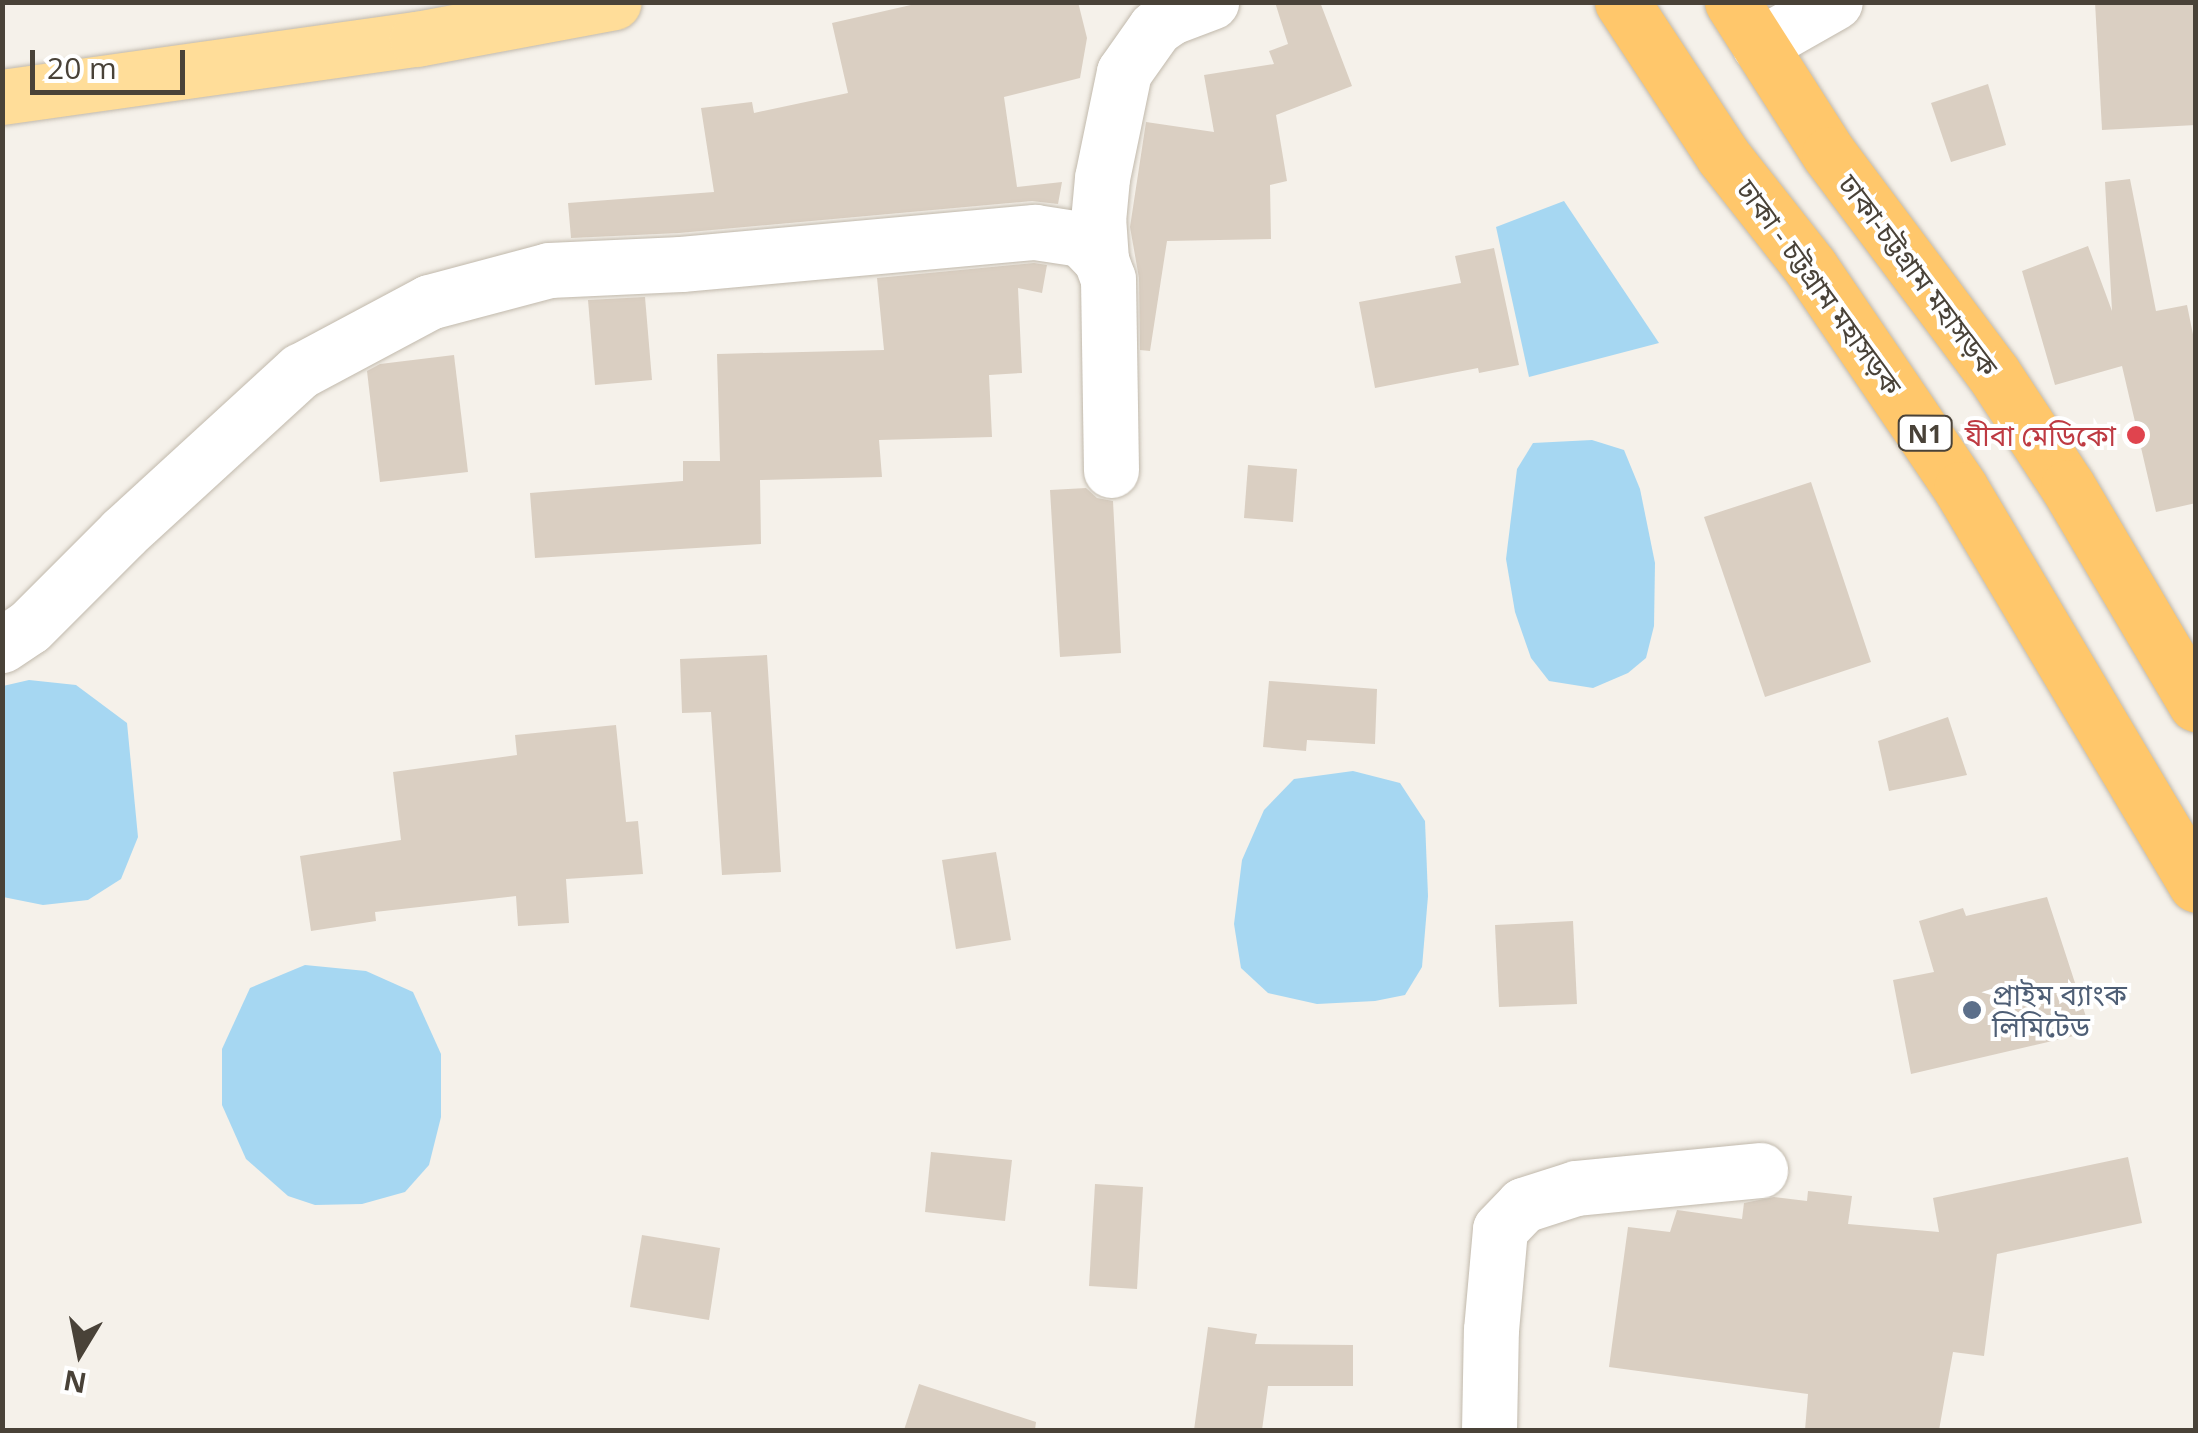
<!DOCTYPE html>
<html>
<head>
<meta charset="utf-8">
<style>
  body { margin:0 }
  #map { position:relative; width:2198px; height:1433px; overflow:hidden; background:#f5f1ea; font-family:"Open Sans","Noto Sans Bengali",sans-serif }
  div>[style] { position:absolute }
  .water>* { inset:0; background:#a6d7f2 }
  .building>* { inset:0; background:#dacfc2 }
  .roads { filter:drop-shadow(0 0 2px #c1b9ac) drop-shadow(0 0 2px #c1b9ac) }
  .minor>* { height:55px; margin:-27.5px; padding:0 27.5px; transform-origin:27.5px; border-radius:27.5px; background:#fff }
  .major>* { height:55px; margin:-27.5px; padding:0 27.5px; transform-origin:27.5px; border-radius:27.5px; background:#fd9 }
  .highway>* { height:55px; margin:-27.5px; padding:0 27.5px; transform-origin:27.5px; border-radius:27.5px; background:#ffc76b }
  .dots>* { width:28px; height:28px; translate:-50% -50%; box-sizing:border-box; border:5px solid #fff; border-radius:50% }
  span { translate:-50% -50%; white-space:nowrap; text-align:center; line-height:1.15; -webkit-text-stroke:8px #fff; paint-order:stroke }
  .shield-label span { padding:2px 8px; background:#fff; border:2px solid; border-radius:8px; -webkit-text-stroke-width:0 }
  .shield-label { font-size:25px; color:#494238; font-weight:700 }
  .street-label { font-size:28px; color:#494238 }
  .health-label { font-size:28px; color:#be3a42 }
  .right { translate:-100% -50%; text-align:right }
  .service-label { font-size:28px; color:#4e5e75 }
  .left { translate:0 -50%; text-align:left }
  .frame { position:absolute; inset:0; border:5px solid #494238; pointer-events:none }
  .north { position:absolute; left:30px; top:1303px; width:100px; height:100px; -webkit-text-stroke:8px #fff; paint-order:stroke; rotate:190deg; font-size:28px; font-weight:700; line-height:40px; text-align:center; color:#494238 }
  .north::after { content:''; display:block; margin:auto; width:35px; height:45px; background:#494238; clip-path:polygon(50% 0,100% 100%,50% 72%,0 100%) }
  .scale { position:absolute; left:30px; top:50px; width:155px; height:45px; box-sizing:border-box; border:5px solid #494238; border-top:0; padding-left:12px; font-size:30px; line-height:35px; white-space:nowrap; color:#494238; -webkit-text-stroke:8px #fff; paint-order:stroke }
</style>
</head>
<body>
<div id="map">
  <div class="water">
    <div style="clip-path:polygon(1564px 201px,1659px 343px,1529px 377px,1496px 227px)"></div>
    <div style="clip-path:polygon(1592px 440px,1624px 450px,1640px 489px,1655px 563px,1654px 626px,1646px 658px,1628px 673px,1593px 688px,1549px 681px,1531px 658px,1515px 612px,1506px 559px,1517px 469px,1533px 443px)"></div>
    <div style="clip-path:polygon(29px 680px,76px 685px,127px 723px,138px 837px,121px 879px,88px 900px,43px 905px,3px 897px,3px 686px)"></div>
    <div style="clip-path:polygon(1353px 771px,1400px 783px,1425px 821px,1428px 896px,1422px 967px,1405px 995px,1375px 1001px,1317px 1004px,1268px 993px,1241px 968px,1234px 924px,1242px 860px,1264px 810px,1294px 779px)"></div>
    <div style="clip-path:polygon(305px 965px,366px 971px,413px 992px,441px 1054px,441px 1117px,429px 1165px,405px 1192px,362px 1204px,315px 1205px,288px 1196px,246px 1159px,222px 1105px,222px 1049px,250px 988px)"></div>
  </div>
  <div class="building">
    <div style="clip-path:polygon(924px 2px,1078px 2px,1087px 38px,1080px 78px,1004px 97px,1017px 187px,1062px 182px,1058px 204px,1032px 201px,679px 233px,571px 238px,568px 203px,714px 192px,701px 108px,752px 102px,754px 113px,848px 93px,832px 23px)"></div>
    <div style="clip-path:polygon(1275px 2px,1320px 2px,1352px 86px,1276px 115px,1287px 181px,1270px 185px,1271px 239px,1167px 241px,1150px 351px,1140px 350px,1139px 278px,1130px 227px,1146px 122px,1214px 132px,1204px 75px,1274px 64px,1269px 51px,1288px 44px)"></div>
    <div style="clip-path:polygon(2095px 2px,2196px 2px,2196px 125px,2102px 130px)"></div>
    <div style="clip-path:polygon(1988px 84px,2006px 145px,1951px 162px,1931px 103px)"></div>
    <div style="clip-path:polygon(2130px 179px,2156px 311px,2187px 305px,2196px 349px,2196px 503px,2156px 512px,2122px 366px,2055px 385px,2022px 271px,2088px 246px,2112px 311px,2105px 182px)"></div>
    <div style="clip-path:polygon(1494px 248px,1519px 365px,1479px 373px,1478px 368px,1375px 388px,1359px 302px,1461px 283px,1455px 256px)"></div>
    <div style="clip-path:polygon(1034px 263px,1047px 265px,1042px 293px,1018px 288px,1022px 373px,989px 375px,992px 437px,879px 440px,882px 477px,760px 480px,761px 544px,535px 558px,530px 493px,683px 481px,683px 461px,720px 461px,717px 354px,884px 350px,877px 278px)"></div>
    <div style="clip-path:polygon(645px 297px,652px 380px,595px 385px,588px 300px)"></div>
    <div style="clip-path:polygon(454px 355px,468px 472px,380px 482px,367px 371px,380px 364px)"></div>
    <div style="clip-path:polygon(1248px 465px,1297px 469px,1293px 522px,1244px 518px)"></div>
    <div style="clip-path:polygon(1811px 482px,1871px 662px,1765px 697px,1704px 517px)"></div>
    <div style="clip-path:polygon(1086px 488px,1097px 498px,1113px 501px,1121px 653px,1060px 657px,1050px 490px)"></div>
    <div style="clip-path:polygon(767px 655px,781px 872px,722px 875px,711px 712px,682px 713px,680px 659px)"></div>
    <div style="clip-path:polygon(1269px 681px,1377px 689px,1375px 744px,1307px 740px,1306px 751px,1263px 747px)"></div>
    <div style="clip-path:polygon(1948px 717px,1967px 775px,1889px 791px,1878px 741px)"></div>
    <div style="clip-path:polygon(616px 725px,626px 822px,638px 821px,643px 874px,566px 879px,569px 923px,518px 926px,516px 896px,375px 912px,376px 921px,311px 931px,300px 856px,401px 840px,393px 772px,517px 755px,515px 735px)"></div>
    <div style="clip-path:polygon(996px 852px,1011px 940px,956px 949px,942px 860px)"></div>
    <div style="clip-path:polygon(2047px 897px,2091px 1032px,1911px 1074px,1893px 980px,1934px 972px,1919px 921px,1963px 908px,1966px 916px)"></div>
    <div style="clip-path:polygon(1573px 921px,1577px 1004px,1499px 1007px,1495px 925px)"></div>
    <div style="clip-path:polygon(931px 1152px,1012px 1160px,1005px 1221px,925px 1212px)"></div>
    <div style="clip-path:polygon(2128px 1157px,2142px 1223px,1997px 1254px,1984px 1356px,1953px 1352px,1939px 1430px,1805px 1430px,1808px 1394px,1609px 1367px,1628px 1227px,1670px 1232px,1677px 1210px,1742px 1219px,1744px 1203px,1774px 1197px,1807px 1201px,1808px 1191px,1852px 1196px,1848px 1224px,1939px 1232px,1933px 1198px)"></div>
    <div style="clip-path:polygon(1095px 1184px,1143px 1187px,1137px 1289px,1089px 1286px)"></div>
    <div style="clip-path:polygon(642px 1235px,720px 1248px,709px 1320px,630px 1307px)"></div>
    <div style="clip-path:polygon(1208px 1327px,1257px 1334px,1255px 1344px,1353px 1345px,1353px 1386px,1268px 1386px,1262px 1430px,1194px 1430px)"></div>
    <div style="clip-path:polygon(919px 1384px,1036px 1422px,1035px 1430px,904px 1430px)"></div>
  </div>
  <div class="roads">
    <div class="minor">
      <div style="left:1759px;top:45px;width:87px;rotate:-29.5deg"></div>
      <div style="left:1101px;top:260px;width:39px;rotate:-94deg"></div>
      <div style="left:1098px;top:221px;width:43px;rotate:-84.7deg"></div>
      <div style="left:1102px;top:178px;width:108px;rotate:-78.3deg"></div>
      <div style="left:1124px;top:72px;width:54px;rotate:-54.8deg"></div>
      <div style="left:1155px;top:28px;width:19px;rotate:-35deg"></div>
      <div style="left:1171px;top:17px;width:43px;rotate:-20.6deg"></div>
      <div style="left:2px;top:645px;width:32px;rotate:-34deg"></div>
      <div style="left:29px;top:627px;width:134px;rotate:-45deg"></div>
      <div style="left:124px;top:532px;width:239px;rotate:-42.5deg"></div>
      <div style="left:300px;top:371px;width:146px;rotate:-28.1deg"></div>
      <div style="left:429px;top:302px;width:124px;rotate:-14.9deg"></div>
      <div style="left:549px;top:270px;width:132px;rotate:-2.6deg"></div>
      <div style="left:681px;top:264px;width:355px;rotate:-5.2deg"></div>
      <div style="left:1035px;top:232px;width:47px;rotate:8.7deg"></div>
      <div style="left:1081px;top:239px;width:29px;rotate:46deg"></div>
      <div style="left:1101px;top:260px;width:20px;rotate:70deg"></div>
      <div style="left:1108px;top:279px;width:191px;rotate:89.1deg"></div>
      <div style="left:1489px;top:1430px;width:100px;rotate:-88.9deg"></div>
      <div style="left:1491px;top:1330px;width:101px;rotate:-84.9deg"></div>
      <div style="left:1500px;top:1229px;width:33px;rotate:-46deg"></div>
      <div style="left:1523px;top:1205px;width:56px;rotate:-17.8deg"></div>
      <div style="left:1576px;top:1188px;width:185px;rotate:-5.6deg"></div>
    </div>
    <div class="major">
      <div style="left:2px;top:97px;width:419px;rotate:-8deg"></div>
      <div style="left:417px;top:39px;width:200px;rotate:-10.6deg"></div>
    </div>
    <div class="highway">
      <div style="left:1622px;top:2px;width:184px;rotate:56.7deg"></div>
      <div style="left:1723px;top:156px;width:142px;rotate:51.8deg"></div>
      <div style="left:1811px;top:268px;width:267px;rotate:55.8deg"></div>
      <div style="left:1961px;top:489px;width:460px;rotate:59.3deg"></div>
      <div style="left:1732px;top:2px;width:180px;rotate:57.5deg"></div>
      <div style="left:1829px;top:154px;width:274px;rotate:53.2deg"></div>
      <div style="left:1993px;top:373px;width:136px;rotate:56.7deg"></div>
      <div style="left:2068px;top:487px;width:252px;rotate:59.5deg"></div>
    </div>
  </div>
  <div class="dots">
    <div style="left:2136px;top:435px;background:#e0444e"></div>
    <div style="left:1972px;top:1010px;background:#5c6f8a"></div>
  </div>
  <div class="shield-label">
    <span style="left:1925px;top:433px">N1</span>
  </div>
  <div class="street-label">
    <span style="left:1919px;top:275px;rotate:53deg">ঢাকা-চট্টগ্রাম মহাসড়ক</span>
    <span style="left:1820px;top:287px;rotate:54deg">ঢাকা - চট্টগ্রাম মহাসড়ক</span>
  </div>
  <div class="health-label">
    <span class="right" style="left:2116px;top:435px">যীবা মেডিকো</span>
  </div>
  <div class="service-label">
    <span class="left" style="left:1992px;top:1010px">প্রাইম ব্যাংক<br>লিমিটেড</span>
  </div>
  <div class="frame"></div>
  <div class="north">N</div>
  <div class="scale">20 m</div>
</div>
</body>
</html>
